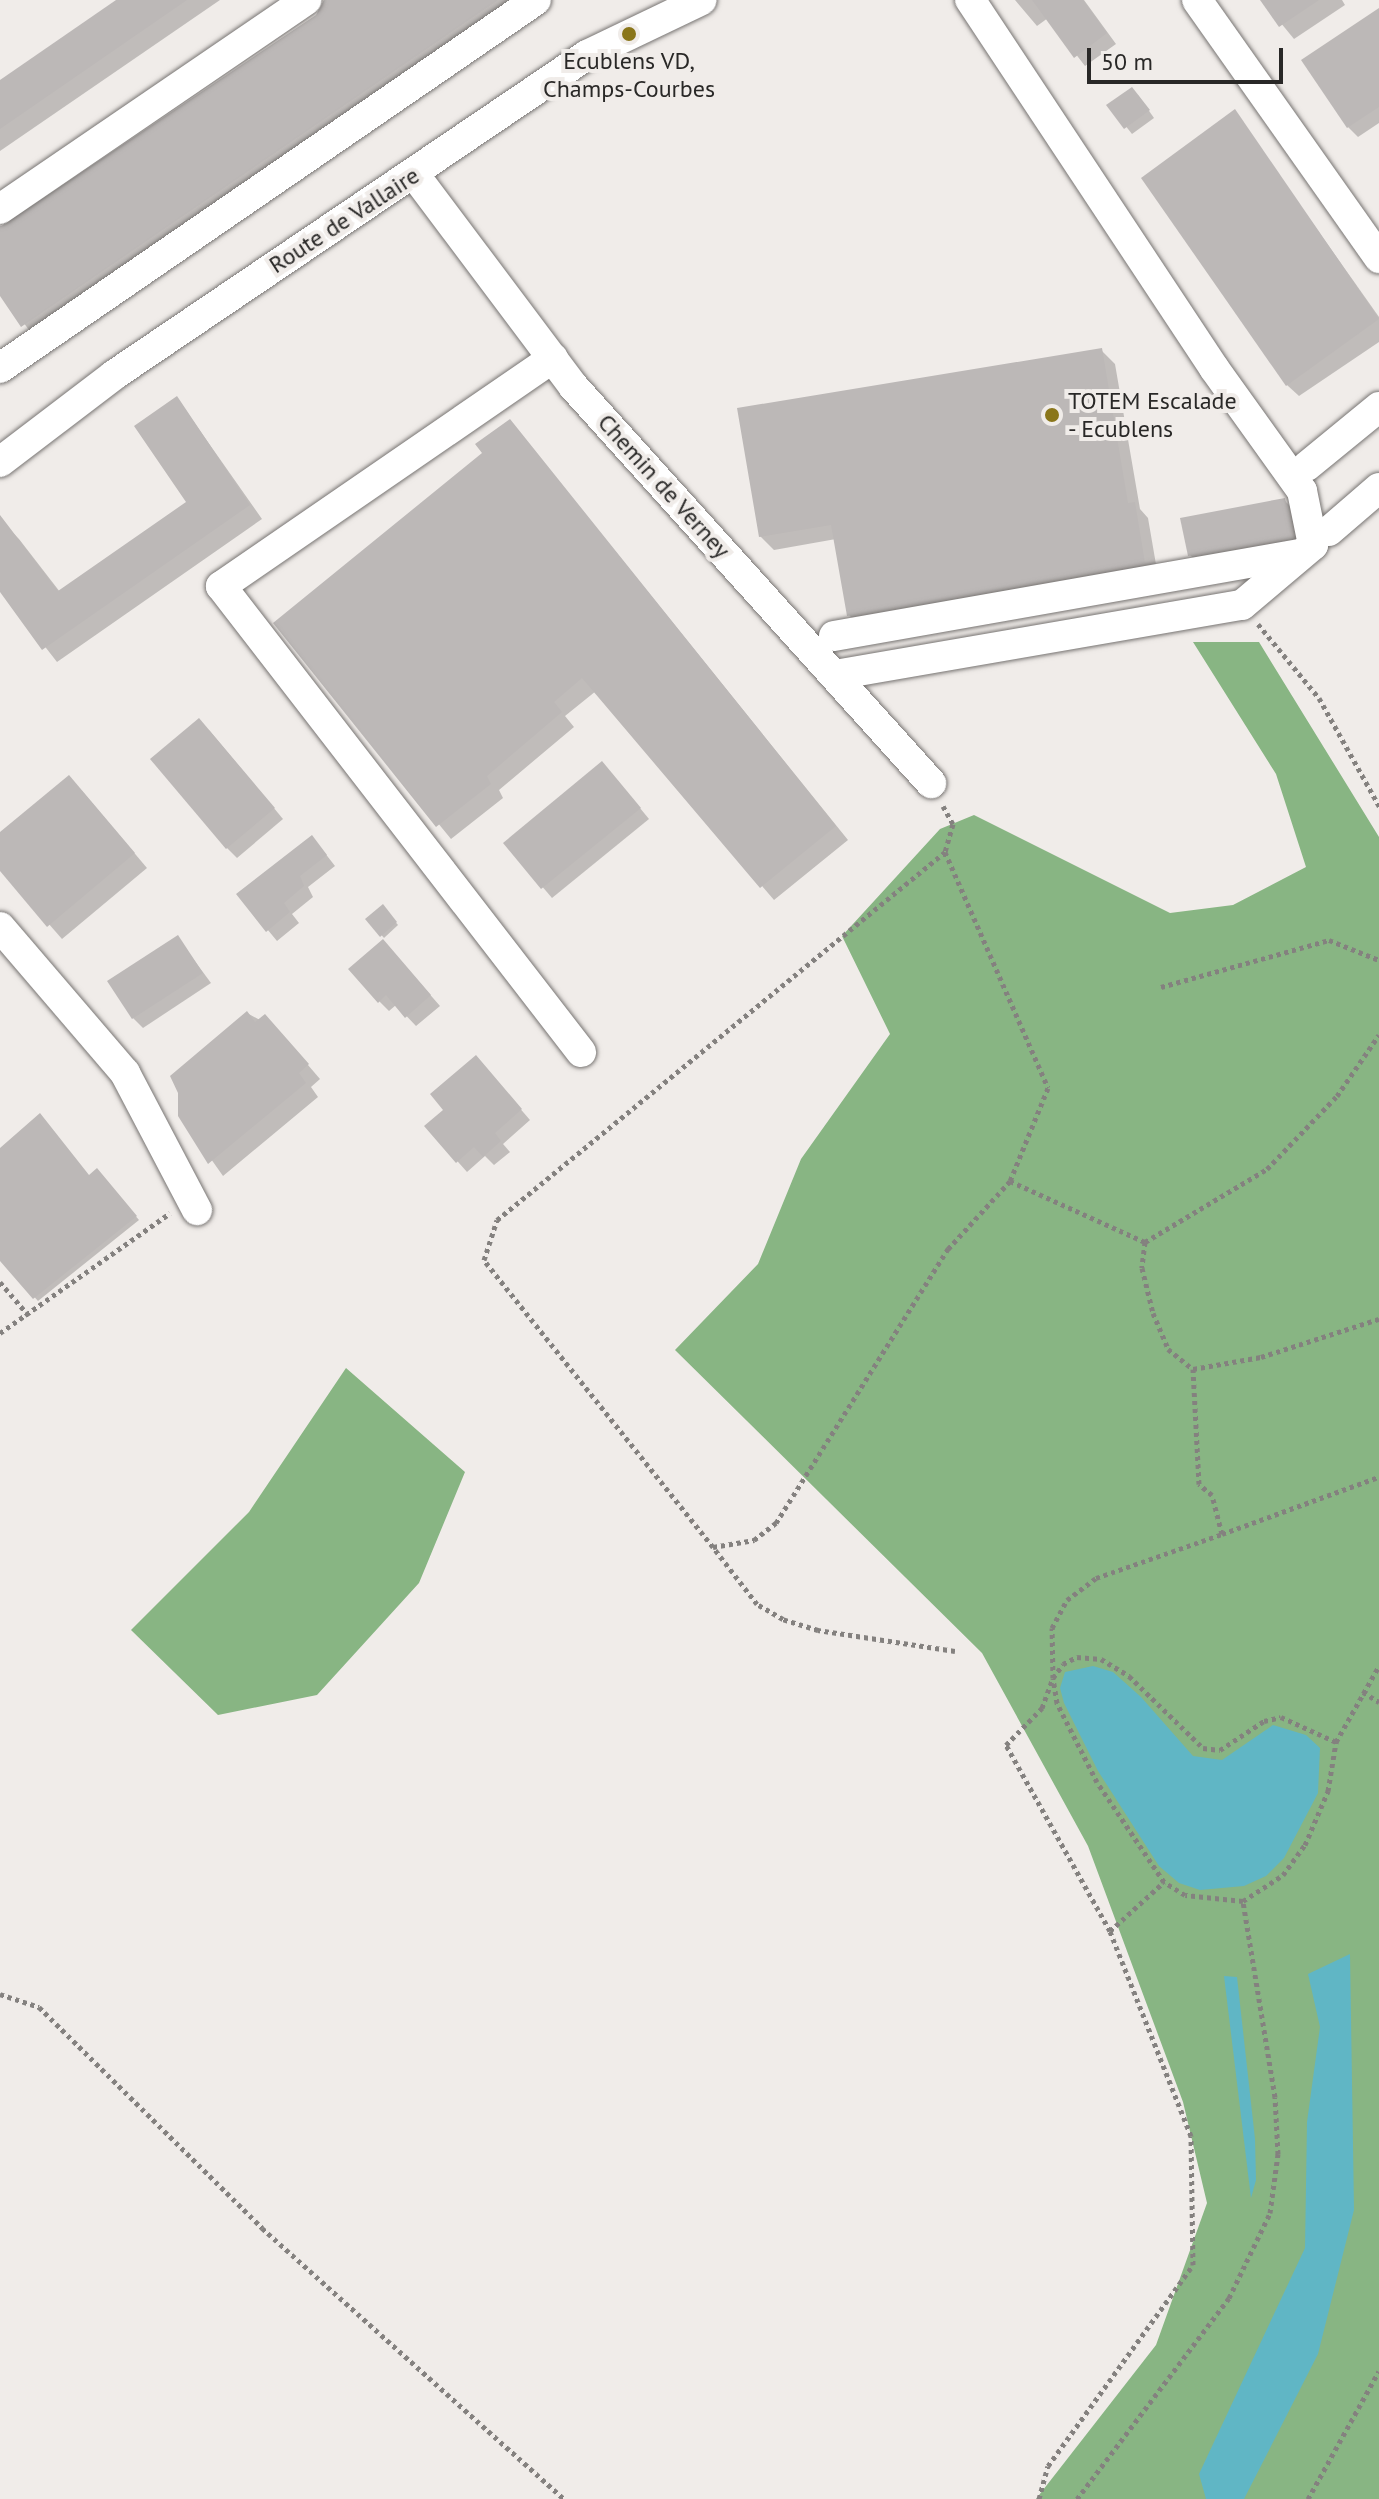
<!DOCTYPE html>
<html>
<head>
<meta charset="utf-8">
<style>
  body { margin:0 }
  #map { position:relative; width:1379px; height:2499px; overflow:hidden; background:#f0ece9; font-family:"PT Sans",sans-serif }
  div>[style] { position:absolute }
  .forest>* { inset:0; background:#88b583 }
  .water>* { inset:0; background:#60b6c5 }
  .shadow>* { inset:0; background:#0003 }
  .building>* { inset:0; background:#bcb8b7 }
  .path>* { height:5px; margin-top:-2.5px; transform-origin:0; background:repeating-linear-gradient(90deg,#84817f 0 4px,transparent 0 8px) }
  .roads { filter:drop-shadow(0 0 2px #777472) drop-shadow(0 0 2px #777472) }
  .minor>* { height:30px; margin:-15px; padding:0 15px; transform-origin:15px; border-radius:15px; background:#fff }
  .dots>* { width:22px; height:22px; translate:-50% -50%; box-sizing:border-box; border:4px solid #f0ece9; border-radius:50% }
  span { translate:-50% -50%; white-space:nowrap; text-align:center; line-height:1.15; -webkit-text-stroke:8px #f0ece9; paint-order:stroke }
  .poi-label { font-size:24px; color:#292827 }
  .left { translate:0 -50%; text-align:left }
  .street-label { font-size:24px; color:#292827 }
  .scale { position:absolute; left:1087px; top:48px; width:196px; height:36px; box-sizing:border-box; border:4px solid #292827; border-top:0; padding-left:10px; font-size:24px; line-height:28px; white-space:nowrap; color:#292827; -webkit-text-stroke:6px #f0ece9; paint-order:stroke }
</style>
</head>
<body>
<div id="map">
  <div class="forest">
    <div style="clip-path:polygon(1193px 642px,1259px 642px,1379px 837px,1379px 2499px,1036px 2499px,1156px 2345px,1207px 2203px,1183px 2102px,1088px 1846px,982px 1653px,675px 1350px,758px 1264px,801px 1159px,890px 1034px,842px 936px,940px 829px,974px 815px,1170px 913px,1233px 905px,1306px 867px,1276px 774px)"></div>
    <div style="clip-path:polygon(346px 1368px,465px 1472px,419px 1583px,317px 1695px,218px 1715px,131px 1630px,249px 1512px)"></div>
  </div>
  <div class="water">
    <div style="clip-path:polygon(1093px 1666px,1113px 1672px,1141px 1697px,1193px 1756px,1222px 1760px,1273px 1725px,1306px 1735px,1320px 1748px,1318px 1793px,1284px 1858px,1266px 1876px,1244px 1886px,1200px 1890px,1179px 1883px,1159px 1866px,1098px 1771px,1064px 1703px,1060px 1688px,1065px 1672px)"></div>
    <div style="clip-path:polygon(1350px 1954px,1354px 2210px,1318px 2354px,1244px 2499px,1206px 2499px,1199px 2474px,1305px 2248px,1307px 2122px,1320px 2027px,1308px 1974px)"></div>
    <div style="clip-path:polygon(1224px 1976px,1237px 1977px,1255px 2139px,1256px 2180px,1251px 2198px)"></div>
  </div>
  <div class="shadow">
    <div style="clip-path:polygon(120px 0,220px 0,0 151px,0 82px)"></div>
    <div style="clip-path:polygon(324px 0,531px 0,36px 339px,0 292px,0 226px,11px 226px,318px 16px)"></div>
    <div style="clip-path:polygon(1015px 0,1084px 0,1116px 44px,1085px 66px,1048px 18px,1037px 26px)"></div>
    <div style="clip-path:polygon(1262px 0,1342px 0,1345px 5px,1294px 39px)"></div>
    <div style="clip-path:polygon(1379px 61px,1379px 123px,1358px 137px,1348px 127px)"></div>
    <div style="clip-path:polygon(1138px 95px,1154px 118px,1132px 134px,1109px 105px)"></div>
    <div style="clip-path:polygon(1234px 112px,1379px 317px,1379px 342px,1299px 396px,1287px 385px)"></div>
    <div style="clip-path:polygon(1101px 350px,1115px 364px,1140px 509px,1148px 518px,1158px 576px,862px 628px,849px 615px,836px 539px,774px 550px,760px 536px)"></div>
    <div style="clip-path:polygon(177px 398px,262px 519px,57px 662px,0 589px,0 530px,6px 526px,19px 539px,60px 592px,189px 503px)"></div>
    <div style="clip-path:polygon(510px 421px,848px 840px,774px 900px,596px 691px,565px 716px,574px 727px,499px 790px,503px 798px,451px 839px,275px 624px,485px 454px)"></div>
    <div style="clip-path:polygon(1284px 500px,1294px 510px,1302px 547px,1200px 565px,1190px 555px)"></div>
    <div style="clip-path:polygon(209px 730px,283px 819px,237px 858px,227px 848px)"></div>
    <div style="clip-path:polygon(612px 774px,649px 819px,552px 898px,505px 843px)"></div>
    <div style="clip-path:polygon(82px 791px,147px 868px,62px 939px,0 868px,0 835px)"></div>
    <div style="clip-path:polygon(321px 848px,335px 866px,308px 887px,313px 897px,292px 914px,299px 923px,277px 941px,239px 895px)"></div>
    <div style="clip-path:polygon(383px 907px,398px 925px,384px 938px,368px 919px)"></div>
    <div style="clip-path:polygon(177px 937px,211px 983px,143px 1028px,133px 1018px)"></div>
    <div style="clip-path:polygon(392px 951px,440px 1006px,416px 1026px,396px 1005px,389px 1011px,379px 1001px)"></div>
    <div style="clip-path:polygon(247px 1013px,278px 1030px,320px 1079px,311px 1087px,318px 1097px,223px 1176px,180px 1115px)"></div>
    <div style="clip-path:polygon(485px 1068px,530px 1120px,503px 1144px,510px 1152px,494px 1165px,485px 1156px,467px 1172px,427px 1127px)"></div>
    <div style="clip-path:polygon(0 1150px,90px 1177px,97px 1171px,139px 1220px,38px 1301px,0 1258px)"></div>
  </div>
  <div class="building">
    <div style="clip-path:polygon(116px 0,187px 0,0 129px,0 80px)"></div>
    <div style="clip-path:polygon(324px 0,498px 0,21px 327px,0 296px,0 227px,316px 15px)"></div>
    <div style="clip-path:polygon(1032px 0,1083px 0,1107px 33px,1074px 58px)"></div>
    <div style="clip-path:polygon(1260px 0,1319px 0,1279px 27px)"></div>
    <div style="clip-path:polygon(1379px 8px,1379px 107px,1347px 128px,1301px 60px)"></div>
    <div style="clip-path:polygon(1132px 87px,1150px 110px,1124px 129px,1106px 105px)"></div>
    <div style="clip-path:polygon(1235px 109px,1379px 319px,1286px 386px,1141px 178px)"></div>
    <div style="clip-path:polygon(1102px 348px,1128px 503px,1135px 502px,1145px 563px,847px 616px,831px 525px,759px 537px,737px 408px)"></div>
    <div style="clip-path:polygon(177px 396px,250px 505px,42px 650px,0 592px,0 515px,58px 591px,186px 502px,134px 426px)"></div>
    <div style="clip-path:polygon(510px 419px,836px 826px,760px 888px,582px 678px,554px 702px,562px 712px,487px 776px,491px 784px,436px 827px,273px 623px,482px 453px,475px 444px)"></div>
    <div style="clip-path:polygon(1285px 498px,1293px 537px,1188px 556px,1180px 518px)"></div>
    <div style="clip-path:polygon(199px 718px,275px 808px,226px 849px,150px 759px)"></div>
    <div style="clip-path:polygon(602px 761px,641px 808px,541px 889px,503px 843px)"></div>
    <div style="clip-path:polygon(69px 775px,135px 853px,47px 927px,0 871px,0 832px)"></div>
    <div style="clip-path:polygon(312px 835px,327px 855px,300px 876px,304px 886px,284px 903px,290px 912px,266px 932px,236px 894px)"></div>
    <div style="clip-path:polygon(383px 904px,397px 922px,380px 937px,365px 919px)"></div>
    <div style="clip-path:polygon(178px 935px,203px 973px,132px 1019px,107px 981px)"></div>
    <div style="clip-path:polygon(383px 939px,431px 995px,405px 1018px,386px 995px,378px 1003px,348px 969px)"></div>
    <div style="clip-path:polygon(247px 1011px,255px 1022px,265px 1014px,309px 1064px,299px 1073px,306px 1083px,208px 1164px,178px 1116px,178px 1093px,170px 1076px)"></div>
    <div style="clip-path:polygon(476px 1055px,522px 1109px,495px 1133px,501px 1141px,483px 1157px,474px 1147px,456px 1163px,424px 1126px,443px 1110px,430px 1094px)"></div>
    <div style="clip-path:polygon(40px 1113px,89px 1175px,97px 1168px,137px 1216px,33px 1299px,0 1261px,0 1148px)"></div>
  </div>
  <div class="path">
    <div style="left:1258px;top:624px;width:96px;rotate:50.5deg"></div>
    <div style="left:1319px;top:698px;width:124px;rotate:60.9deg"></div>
    <div style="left:943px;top:806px;width:21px;rotate:61deg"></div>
    <div style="left:953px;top:824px;width:29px;rotate:106deg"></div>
    <div style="left:945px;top:852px;width:257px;rotate:66.4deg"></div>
    <div style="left:1048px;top:1088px;width:100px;rotate:112.2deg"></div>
    <div style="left:1010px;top:1181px;width:148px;rotate:24.3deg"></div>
    <div style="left:1145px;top:1242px;width:26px;rotate:97deg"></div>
    <div style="left:1142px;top:1268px;width:46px;rotate:76.3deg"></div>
    <div style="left:1153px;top:1313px;width:39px;rotate:67deg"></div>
    <div style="left:1168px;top:1349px;width:32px;rotate:39deg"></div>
    <div style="left:1193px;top:1369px;width:69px;rotate:-10deg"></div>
    <div style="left:1261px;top:1357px;width:124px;rotate:-17.9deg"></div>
    <div style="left:1161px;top:987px;width:174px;rotate:-15.6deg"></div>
    <div style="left:1329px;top:940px;width:54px;rotate:21.8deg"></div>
    <div style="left:1145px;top:1242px;width:142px;rotate:-30.9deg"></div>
    <div style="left:1267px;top:1169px;width:101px;rotate:-46.2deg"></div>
    <div style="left:1337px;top:1096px;width:74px;rotate:-55.5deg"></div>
    <div style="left:0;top:1282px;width:45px;rotate:49.5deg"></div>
    <div style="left:0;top:1333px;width:208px;rotate:-35.2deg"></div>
    <div style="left:1222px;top:1534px;width:167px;rotate:-20deg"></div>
    <div style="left:713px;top:1547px;width:367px;rotate:-128.6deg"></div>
    <div style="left:484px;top:1260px;width:42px;rotate:-72deg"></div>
    <div style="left:497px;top:1220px;width:580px;rotate:-39.4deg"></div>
    <div style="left:955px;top:1651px;width:139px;rotate:-171.3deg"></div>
    <div style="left:818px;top:1630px;width:37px;rotate:-163deg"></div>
    <div style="left:783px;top:1619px;width:30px;rotate:-150deg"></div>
    <div style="left:757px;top:1604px;width:72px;rotate:-127.7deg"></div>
    <div style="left:713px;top:1547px;width:42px;rotate:-9.7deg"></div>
    <div style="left:754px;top:1540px;width:28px;rotate:-38deg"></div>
    <div style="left:776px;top:1523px;width:324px;rotate:-57.9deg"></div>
    <div style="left:948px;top:1249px;width:92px;rotate:-47.6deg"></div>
    <div style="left:1363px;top:1692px;width:19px;rotate:32deg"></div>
    <div style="left:1243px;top:1901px;width:58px;rotate:-174.1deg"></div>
    <div style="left:1185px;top:1895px;width:25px;rotate:-148deg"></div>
    <div style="left:1164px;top:1882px;width:120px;rotate:-123.8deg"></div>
    <div style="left:1097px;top:1782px;width:89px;rotate:-116.9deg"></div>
    <div style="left:1057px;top:1703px;width:25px;rotate:-99deg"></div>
    <div style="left:1053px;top:1678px;width:17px;rotate:-54deg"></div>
    <div style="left:1063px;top:1664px;width:16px;rotate:-27deg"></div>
    <div style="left:1077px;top:1657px;width:24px;rotate:5deg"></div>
    <div style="left:1101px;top:1659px;width:33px;rotate:31deg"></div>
    <div style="left:1129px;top:1676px;width:103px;rotate:44.2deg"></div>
    <div style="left:1203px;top:1748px;width:17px;rotate:7deg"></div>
    <div style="left:1220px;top:1750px;width:53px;rotate:-33.4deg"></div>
    <div style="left:1264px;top:1721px;width:17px;rotate:-13deg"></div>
    <div style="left:1281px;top:1717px;width:60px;rotate:24.4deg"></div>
    <div style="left:1110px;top:1931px;width:73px;rotate:-42.2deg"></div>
    <div style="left:0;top:1994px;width:41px;rotate:18.4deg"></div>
    <div style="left:39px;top:2007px;width:314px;rotate:44.7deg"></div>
    <div style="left:262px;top:2228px;width:406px;rotate:41.9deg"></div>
    <div style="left:1039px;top:2499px;width:34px;rotate:-75deg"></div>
    <div style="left:1048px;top:2466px;width:248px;rotate:-54.2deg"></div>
    <div style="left:1193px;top:2265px;width:129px;rotate:-90.9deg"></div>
    <div style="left:1191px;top:2136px;width:220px;rotate:-111.6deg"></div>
    <div style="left:1110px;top:1931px;width:213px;rotate:-119.2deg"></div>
    <div style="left:1006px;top:1745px;width:52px;rotate:-45.8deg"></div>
    <div style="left:1042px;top:1708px;width:32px;rotate:-70deg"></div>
    <div style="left:1053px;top:1678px;width:50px;rotate:-91.1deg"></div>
    <div style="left:1052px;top:1628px;width:32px;rotate:-62deg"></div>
    <div style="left:1067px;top:1600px;width:36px;rotate:-37deg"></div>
    <div style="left:1096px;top:1578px;width:133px;rotate:-19.2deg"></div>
    <div style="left:1222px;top:1534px;width:40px;rotate:-104.4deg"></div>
    <div style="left:1212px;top:1495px;width:17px;rotate:-140deg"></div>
    <div style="left:1199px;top:1484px;width:115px;rotate:-93deg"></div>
    <div style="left:1077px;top:2499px;width:252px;rotate:-52.9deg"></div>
    <div style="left:1229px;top:2298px;width:94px;rotate:-64.2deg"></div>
    <div style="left:1270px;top:2213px;width:60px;rotate:-82.3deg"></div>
    <div style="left:1278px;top:2154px;width:57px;rotate:-93deg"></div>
    <div style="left:1275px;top:2097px;width:199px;rotate:-99.3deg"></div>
    <div style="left:1243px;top:1901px;width:48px;rotate:-33deg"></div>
    <div style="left:1283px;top:1875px;width:37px;rotate:-54deg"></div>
    <div style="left:1305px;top:1845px;width:59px;rotate:-66.9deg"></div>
    <div style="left:1328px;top:1791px;width:50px;rotate:-80.7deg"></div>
    <div style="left:1336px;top:1742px;width:87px;rotate:-60.5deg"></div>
    <div style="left:1308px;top:2499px;width:146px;rotate:-61deg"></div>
  </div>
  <div class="roads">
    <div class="minor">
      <div style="left:1197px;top:0;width:316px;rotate:54.8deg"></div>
      <div style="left:414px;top:174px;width:265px;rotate:53.1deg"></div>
      <div style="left:573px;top:386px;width:535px;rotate:47.96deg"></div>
      <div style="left:0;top:209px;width:371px;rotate:-34.3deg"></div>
      <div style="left:553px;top:358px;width:403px;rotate:145.5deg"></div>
      <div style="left:221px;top:586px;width:589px;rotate:52.31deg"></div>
      <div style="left:0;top:368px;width:650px;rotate:-34.47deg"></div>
      <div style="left:0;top:462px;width:143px;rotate:-37.3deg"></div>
      <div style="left:114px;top:375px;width:571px;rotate:-34.08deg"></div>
      <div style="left:587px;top:55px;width:127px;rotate:-25.6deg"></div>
      <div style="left:1307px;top:466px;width:93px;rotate:-39.3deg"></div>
      <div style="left:1329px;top:531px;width:66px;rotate:-40.7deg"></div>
      <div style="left:834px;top:636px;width:474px;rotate:-10deg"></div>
      <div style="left:835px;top:675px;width:413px;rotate:-9.8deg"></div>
      <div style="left:1242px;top:605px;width:93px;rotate:-40.2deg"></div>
      <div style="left:1313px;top:545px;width:55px;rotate:-101.5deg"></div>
      <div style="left:1302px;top:491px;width:151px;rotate:-125.6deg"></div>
      <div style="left:1214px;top:368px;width:442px;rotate:-123.5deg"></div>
      <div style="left:0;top:927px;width:192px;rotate:49.4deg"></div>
      <div style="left:125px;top:1073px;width:155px;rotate:62.3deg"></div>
    </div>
  </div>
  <div class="dots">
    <div style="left:629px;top:34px;background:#8a761a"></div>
    <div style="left:1052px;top:415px;background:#8a761a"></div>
  </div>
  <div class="poi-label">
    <span style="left:629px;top:75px">Ecublens VD,<br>Champs-Courbes</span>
    <span class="left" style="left:1068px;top:415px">TOTEM Escalade<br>- Ecublens</span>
  </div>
  <div class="street-label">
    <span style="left:344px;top:220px;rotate:-33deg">Route de Vallaire</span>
    <span style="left:664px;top:486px;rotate:48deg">Chemin de Verney</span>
  </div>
  <div class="scale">50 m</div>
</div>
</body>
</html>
